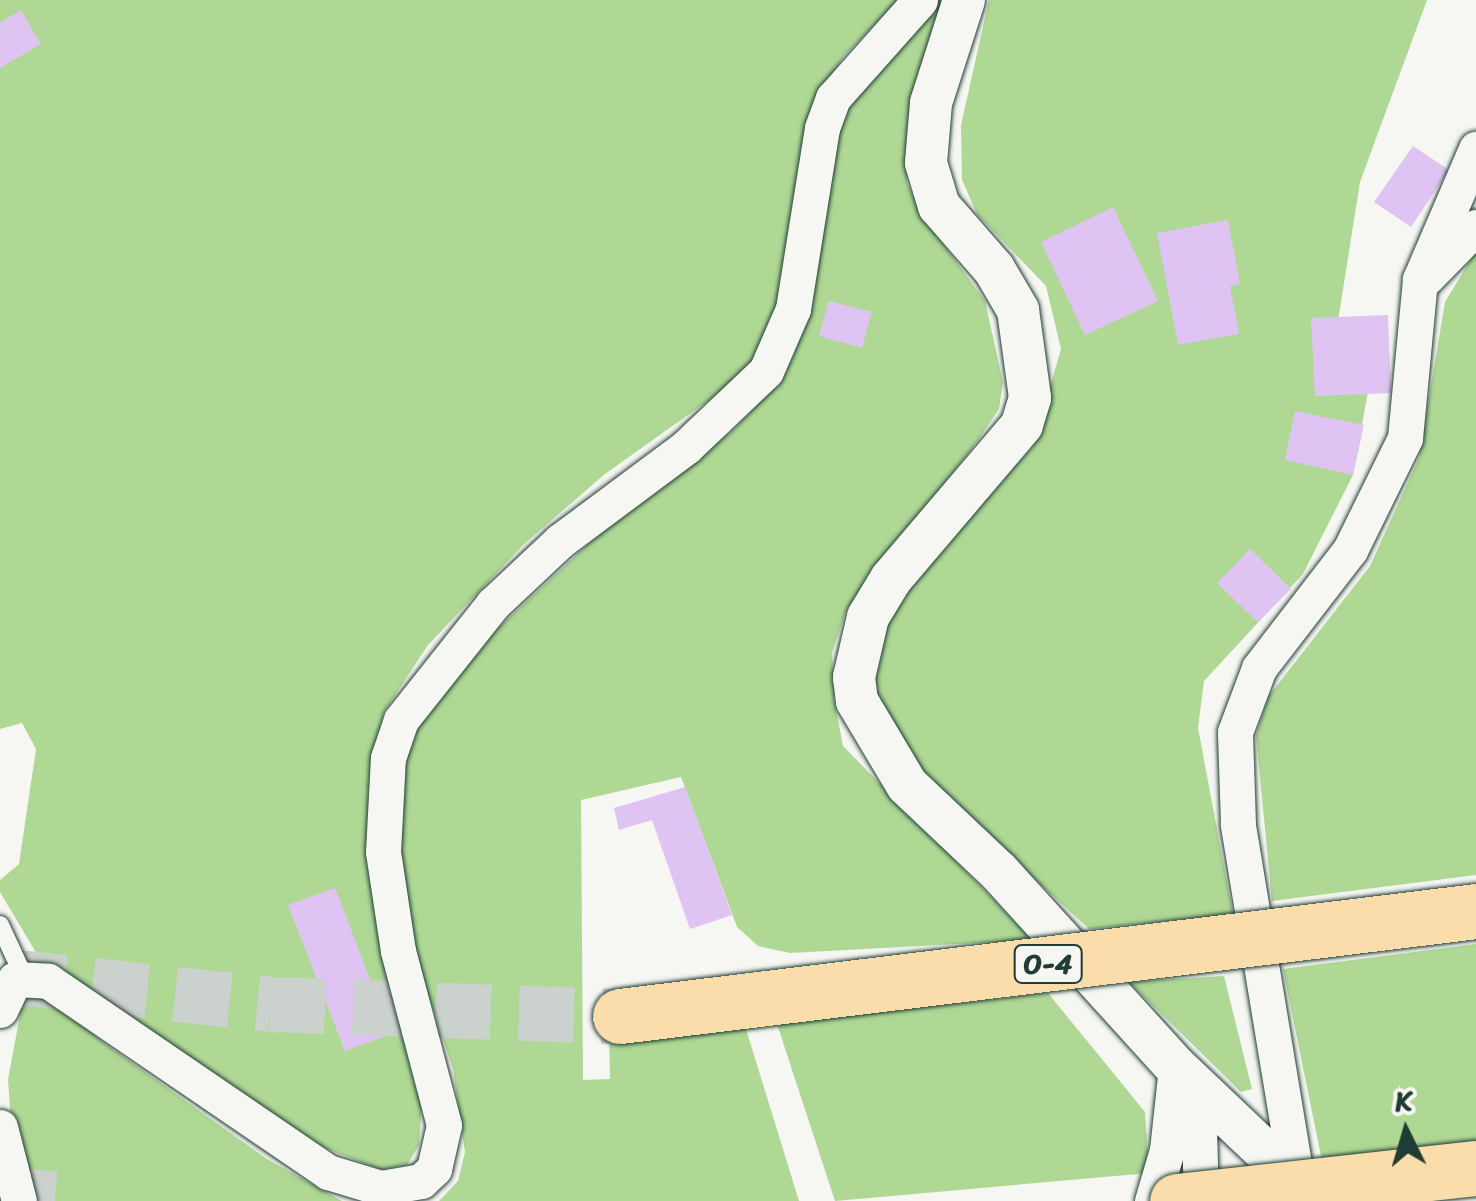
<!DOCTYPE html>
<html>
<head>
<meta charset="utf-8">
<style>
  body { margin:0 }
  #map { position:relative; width:1476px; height:1201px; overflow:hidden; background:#f6f6f2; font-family:Sriracha,sans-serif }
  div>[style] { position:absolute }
  .green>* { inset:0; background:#afd895 }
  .building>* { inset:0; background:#dfc4f3 }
  .motorway-tunnel>* { height:55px; margin-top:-27.5px; transform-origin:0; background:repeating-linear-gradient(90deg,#cbd1cc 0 55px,transparent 0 83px) }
  .roads { filter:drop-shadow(0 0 2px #1f3d34) drop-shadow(0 0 2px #1f3d34) }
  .service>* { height:18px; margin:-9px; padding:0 9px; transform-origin:9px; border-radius:9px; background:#f6f6f2 }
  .minor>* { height:35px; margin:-17.5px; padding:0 17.5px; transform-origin:17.5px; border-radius:17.5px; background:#f6f6f2 }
  .tertiary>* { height:42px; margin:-21px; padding:0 21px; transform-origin:21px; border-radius:21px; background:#f6f6f2 }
  .bridges { filter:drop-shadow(0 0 2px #1f3d34) drop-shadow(0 0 2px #1f3d34) }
  .motorway-bridge>* { height:55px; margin:-27.5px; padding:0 27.5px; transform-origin:27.5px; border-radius:27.5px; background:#faddab }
  span { translate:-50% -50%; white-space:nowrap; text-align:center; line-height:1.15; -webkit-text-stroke:8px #f6f6f2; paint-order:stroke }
  .shield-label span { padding:2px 8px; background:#f6f6f2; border:2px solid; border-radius:8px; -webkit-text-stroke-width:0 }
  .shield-label { font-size:28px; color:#1f3d34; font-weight:700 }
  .north { position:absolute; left:1356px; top:1081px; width:100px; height:100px; -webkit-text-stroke:8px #f6f6f2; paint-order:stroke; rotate:355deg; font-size:28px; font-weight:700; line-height:40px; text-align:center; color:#1f3d34 }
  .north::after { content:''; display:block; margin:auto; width:35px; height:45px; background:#1f3d34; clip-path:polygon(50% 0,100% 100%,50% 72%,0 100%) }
</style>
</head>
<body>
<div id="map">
  <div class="green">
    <div style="clip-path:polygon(0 0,898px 0,843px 57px,810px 112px,786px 291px,759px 352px,733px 383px,605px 474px,523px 545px,428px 645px,384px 712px,371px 763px,422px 1102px,419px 1145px,407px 1165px,381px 1170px,315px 1144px,101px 1007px,41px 961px,0 892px,0 880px,19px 864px,36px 749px,22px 723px,0 729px)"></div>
    <div style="clip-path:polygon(989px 0,1427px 0,1360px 182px,1335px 340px,1369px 386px,1353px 475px,1303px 574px,1204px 681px,1198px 728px,1233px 914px,1089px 929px,941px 793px,904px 749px,874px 688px,883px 617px,1033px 446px,1061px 349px,1046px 286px,977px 214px,962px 180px,961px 125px)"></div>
    <div style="clip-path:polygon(941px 12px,910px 106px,907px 183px,920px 212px,985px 301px,1003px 382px,999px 409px,978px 440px,846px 611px,832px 653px,834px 699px,843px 746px,1033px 940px,790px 953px,758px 946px,737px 927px,681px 777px,581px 800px,583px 1080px,610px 1079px,609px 1029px,745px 1026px,799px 1201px,439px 1201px,458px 1181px,465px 1152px,453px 1069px,405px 926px,396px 827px,401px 766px,418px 718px,455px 668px,627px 508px,730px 433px,771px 390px,844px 103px,914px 24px)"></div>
    <div style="clip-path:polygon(1476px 251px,1476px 875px,1272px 901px,1256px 736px,1268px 697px,1370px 566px,1419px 458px,1445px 302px)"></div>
    <div style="clip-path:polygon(1476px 944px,1476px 1143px,1322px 1161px,1283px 969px)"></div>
    <div style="clip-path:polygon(1224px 976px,1252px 1089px,1241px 1092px,1129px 982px)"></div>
    <div style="clip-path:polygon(1048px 993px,1145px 1112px,1149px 1173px,835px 1201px,777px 1024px)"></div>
    <div style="clip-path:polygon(35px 998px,59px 1002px,100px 1040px,267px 1159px,342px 1201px,31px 1201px,12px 1138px,8px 1080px,21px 1009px)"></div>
  </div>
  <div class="building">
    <div style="clip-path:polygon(21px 10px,41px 44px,0 68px,0 23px)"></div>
    <div style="clip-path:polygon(1413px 146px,1449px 170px,1411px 227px,1374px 202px)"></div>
    <div style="clip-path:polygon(1113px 207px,1158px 301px,1085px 335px,1041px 242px)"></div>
    <div style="clip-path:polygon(1228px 220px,1240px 284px,1230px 286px,1239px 334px,1178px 345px,1157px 233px)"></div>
    <div style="clip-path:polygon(829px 301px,872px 312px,862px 348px,819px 336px)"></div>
    <div style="clip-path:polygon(1388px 315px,1391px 393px,1315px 396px,1311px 318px)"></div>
    <div style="clip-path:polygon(1295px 411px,1364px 425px,1353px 475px,1285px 460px)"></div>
    <div style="clip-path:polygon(1250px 549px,1291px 589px,1258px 622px,1217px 583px)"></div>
    <div style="clip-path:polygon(685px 787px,732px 915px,690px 929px,652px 820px,619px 830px,614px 808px)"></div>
    <div style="clip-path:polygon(335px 888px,391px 1034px,345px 1051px,288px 905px)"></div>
  </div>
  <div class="motorway-tunnel">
    <div style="left:10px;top:976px;width:262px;rotate:6.1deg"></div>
    <div style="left:270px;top:1004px;width:350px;rotate:2deg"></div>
    <div style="left:0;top:1193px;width:77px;rotate:5.9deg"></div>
  </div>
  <div class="roads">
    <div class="service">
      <div style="left:0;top:925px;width:57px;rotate:65.2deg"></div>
    </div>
    <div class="minor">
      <div style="left:1427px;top:277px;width:70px;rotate:-45.6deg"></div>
      <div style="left:0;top:1010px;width:34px;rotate:-64deg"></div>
      <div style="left:15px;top:979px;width:33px;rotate:3deg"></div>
      <div style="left:48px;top:981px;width:339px;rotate:34.3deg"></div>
      <div style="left:328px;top:1172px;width:55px;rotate:16.8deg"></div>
      <div style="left:381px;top:1188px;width:41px;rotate:-9.9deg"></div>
      <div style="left:421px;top:1181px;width:18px;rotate:-43deg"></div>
      <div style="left:434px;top:1169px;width:45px;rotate:-77.2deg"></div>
      <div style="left:444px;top:1125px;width:180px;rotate:-104.8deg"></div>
      <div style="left:398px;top:951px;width:100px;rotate:-98.6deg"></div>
      <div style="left:383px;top:852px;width:94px;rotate:-87deg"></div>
      <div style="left:388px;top:758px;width:40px;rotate:-71.1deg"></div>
      <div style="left:401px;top:720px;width:148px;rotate:-51.6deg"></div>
      <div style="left:493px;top:604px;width:92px;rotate:-43.2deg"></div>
      <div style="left:560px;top:541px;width:157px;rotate:-36.7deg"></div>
      <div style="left:686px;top:447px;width:110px;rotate:-43.5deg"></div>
      <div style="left:766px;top:371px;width:68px;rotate:-66.5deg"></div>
      <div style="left:793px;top:309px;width:183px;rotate:-80.9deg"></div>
      <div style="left:822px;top:128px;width:32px;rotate:-70deg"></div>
      <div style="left:833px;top:98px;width:131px;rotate:-48.4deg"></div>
      <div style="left:1198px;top:1089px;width:112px;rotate:88.5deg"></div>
      <div style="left:0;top:1127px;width:76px;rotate:75.6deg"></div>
      <div style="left:1297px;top:1182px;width:363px;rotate:-99.4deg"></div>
      <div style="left:1238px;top:824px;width:92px;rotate:-91.9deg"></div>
      <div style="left:1235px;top:732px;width:68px;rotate:-69.4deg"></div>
      <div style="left:1259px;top:668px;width:149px;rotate:-52.4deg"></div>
      <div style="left:1350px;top:550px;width:125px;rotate:-63.8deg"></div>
      <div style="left:1405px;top:438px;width:160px;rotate:-84.6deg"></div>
      <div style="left:1420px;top:279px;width:142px;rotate:-66.7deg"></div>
      <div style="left:1152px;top:1201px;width:53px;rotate:-73.6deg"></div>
      <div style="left:1167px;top:1150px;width:83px;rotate:-83.8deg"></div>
    </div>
    <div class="tertiary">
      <div style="left:964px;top:0;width:108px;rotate:107.8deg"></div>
      <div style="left:931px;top:103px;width:60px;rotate:94.8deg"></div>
      <div style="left:926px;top:163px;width:45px;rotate:73.2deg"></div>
      <div style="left:939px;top:206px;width:84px;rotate:48.9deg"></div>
      <div style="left:994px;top:269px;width:48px;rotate:59.7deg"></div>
      <div style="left:1018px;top:310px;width:89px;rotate:82.2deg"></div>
      <div style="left:1030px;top:398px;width:28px;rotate:107deg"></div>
      <div style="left:1022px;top:425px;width:202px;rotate:130.4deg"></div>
      <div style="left:891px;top:579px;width:44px;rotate:121.2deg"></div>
      <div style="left:868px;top:617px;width:62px;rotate:103.1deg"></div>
      <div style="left:854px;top:677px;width:24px;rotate:83deg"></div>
      <div style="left:857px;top:701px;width:98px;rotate:59.2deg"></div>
      <div style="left:907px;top:785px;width:127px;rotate:43.4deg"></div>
      <div style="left:999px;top:872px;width:263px;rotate:47.8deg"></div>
      <div style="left:1176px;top:1067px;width:167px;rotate:43.5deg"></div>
      <div style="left:1297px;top:1182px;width:19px;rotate:81deg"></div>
    </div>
  </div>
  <div class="bridges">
    <div class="motorway-bridge">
      <div style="left:620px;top:1016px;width:862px;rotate:-6.99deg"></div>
      <div style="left:1177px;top:1201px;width:301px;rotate:-6.3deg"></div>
    </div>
  </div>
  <div class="shield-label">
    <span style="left:1048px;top:964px">O-4</span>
  </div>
  <div class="north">K</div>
</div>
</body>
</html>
